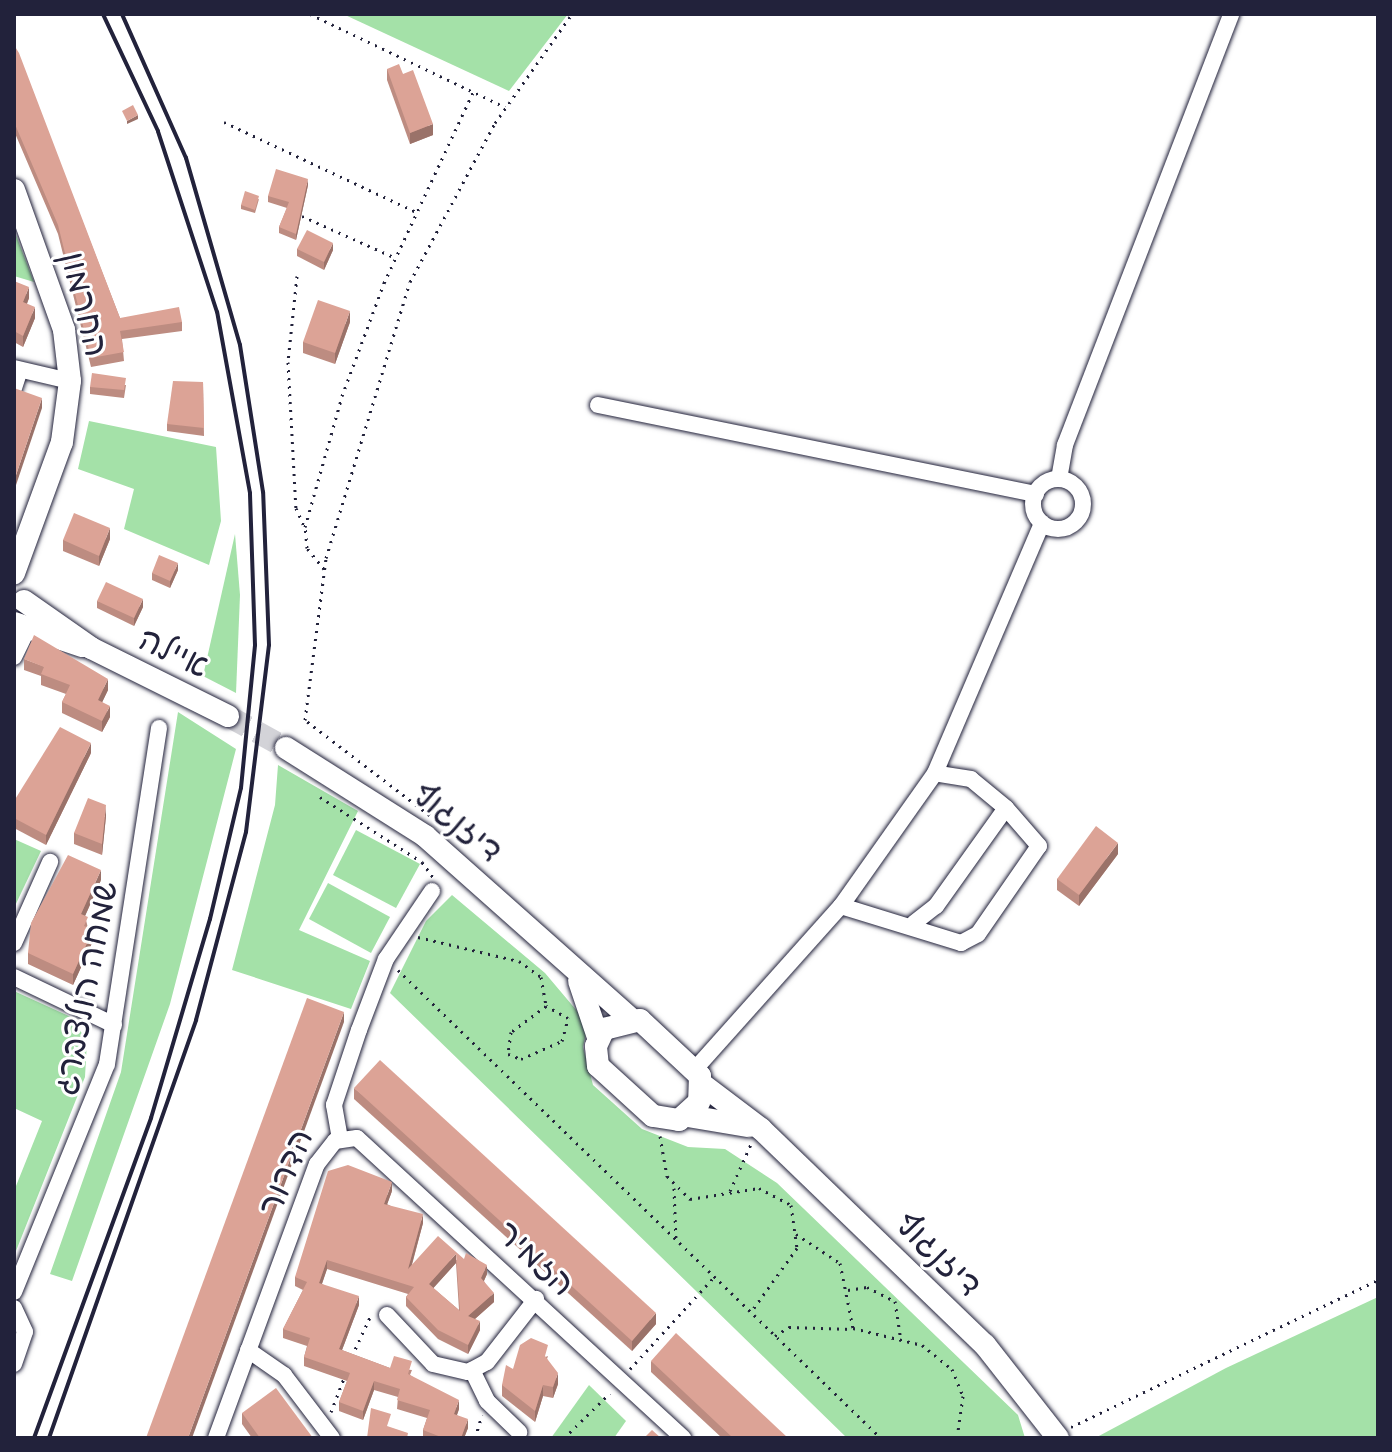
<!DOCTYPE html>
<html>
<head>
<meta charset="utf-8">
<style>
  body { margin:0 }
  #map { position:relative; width:1392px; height:1452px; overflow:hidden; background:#fff; font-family:Caveat,"Playpen Sans Hebrew",sans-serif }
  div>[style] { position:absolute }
  .green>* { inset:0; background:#a4e1a8 }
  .secondary-tunnel>* { height:22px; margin-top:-11px; transform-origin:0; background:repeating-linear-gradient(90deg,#d3d3d8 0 22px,transparent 0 33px) }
  .path>* { height:3px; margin-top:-1.5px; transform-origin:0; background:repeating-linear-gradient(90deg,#22223b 0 2px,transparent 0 8px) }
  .roads { filter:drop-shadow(0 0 2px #22223b) drop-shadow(0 0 2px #22223b) }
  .street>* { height:16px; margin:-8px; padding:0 8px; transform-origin:8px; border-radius:8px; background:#fff }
  .street>.ring { margin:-8px; padding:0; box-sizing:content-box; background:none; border:16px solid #fff; border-radius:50% }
  .secondary>* { height:22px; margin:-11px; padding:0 11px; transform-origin:11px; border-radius:11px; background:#fff }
  .rail>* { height:4px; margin:-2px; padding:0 2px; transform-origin:2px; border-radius:2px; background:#22223b }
  .wall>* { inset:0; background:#bd8c81 }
  .shaded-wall>* { inset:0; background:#9a7269 }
  .building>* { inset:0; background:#dca396 }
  span { translate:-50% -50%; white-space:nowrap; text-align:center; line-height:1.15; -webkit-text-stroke:6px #fff; paint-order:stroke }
  .street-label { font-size:34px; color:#22223b }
  .frame { position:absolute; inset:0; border:16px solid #22223b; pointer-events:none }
</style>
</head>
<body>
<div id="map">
  <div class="green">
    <div style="clip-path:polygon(343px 14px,568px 14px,509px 91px)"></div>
    <div style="clip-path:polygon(16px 235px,34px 282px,14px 276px)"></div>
    <div style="clip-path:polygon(89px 421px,216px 447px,221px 521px,209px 565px,124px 529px,134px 489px,78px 469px)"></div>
    <div style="clip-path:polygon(235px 534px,240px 595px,236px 693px,203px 676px)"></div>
    <div style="clip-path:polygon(178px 712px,236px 749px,170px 1004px,72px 1281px,50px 1274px,121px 1072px)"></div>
    <div style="clip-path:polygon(278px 765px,358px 811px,299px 930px,370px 961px,351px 1009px,232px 970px,275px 805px)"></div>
    <div style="clip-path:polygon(356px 830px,420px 864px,396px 908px,333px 875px)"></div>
    <div style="clip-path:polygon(14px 839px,41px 851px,14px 908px)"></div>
    <div style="clip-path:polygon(328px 883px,390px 917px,371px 953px,309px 919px)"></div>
    <div style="clip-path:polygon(452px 895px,545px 973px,588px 1024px,583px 1047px,593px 1085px,642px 1129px,688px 1147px,725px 1149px,777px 1183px,1018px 1415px,1025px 1438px,847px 1438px,390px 993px,426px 921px)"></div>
    <div style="clip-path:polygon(14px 991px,71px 1017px,87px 1041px,85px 1077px,14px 1256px,14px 1191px,42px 1121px,14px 1108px)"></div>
    <div style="clip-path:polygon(1378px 1297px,1378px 1438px,1097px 1437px,1226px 1368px)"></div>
    <div style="clip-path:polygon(589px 1385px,626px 1421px,614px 1438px,551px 1438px)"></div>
  </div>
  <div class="secondary-tunnel">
    <div style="left:228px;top:716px;width:66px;rotate:28.9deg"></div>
  </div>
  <div class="path">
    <div style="left:310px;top:14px;width:216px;rotate:25.5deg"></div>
    <div style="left:224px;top:122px;width:212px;rotate:25.1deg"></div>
    <div style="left:302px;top:216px;width:103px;rotate:24.1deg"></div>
    <div style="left:297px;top:276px;width:86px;rotate:96deg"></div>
    <div style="left:288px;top:362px;width:146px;rotate:86.9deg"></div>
    <div style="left:296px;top:508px;width:20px;rotate:66deg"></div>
    <div style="left:324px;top:569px;width:27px;rotate:-129deg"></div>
    <div style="left:307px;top:548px;width:21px;rotate:-95deg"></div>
    <div style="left:305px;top:527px;width:136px;rotate:-74.2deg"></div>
    <div style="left:342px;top:396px;width:121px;rotate:-69.6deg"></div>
    <div style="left:384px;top:283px;width:211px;rotate:-65deg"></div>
    <div style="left:320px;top:797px;width:121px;rotate:32.5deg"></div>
    <div style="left:422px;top:862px;width:19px;rotate:54deg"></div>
    <div style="left:436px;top:820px;width:165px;rotate:-142.6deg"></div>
    <div style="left:305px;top:720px;width:163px;rotate:-82.6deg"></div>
    <div style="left:326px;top:558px;width:288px;rotate:-73.1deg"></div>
    <div style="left:410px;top:282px;width:180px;rotate:-61.9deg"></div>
    <div style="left:495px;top:123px;width:133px;rotate:-54.8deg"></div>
    <div style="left:418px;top:937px;width:104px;rotate:13.4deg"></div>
    <div style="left:519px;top:961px;width:27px;rotate:36deg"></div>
    <div style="left:541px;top:977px;width:29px;rotate:80deg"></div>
    <div style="left:546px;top:1006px;width:44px;rotate:143.4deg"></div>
    <div style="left:511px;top:1032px;width:22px;rotate:98deg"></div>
    <div style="left:508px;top:1054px;width:14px;rotate:21deg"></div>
    <div style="left:521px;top:1059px;width:45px;rotate:-23.7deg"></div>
    <div style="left:562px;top:1041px;width:24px;rotate:-75deg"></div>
    <div style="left:568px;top:1018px;width:25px;rotate:-151deg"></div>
    <div style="left:398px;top:970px;width:673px;rotate:44.1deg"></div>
    <div style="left:660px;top:1136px;width:41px;rotate:80.1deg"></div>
    <div style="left:667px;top:1176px;width:33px;rotate:45deg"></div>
    <div style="left:690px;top:1199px;width:70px;rotate:-9.1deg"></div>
    <div style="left:759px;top:1188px;width:36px;rotate:28deg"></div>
    <div style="left:791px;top:1205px;width:43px;rotate:82.1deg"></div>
    <div style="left:797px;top:1248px;width:79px;rotate:125.7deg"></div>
    <div style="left:674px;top:1188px;width:52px;rotate:87.8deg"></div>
    <div style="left:730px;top:1191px;width:51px;rotate:-65.9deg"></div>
    <div style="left:796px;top:1234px;width:53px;rotate:33.4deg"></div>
    <div style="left:840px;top:1263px;width:66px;rotate:78.7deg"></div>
    <div style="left:853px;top:1328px;width:71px;rotate:13.8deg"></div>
    <div style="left:922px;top:1345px;width:38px;rotate:39deg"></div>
    <div style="left:952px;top:1369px;width:29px;rotate:68deg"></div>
    <div style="left:963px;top:1396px;width:42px;rotate:98.1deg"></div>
    <div style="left:848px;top:1290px;width:19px;rotate:-9deg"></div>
    <div style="left:867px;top:1287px;width:31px;rotate:27deg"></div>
    <div style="left:895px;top:1301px;width:40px;rotate:81.5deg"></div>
    <div style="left:775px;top:1336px;width:17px;rotate:-33deg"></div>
    <div style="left:789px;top:1327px;width:63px;rotate:1.8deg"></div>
    <div style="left:352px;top:1356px;width:45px;rotate:-65.1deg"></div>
    <div style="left:630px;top:1369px;width:125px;rotate:-47.6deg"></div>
    <div style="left:331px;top:1412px;width:36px;rotate:-69deg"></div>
    <div style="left:1071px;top:1427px;width:340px;rotate:-25.6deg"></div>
    <div style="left:475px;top:1438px;width:24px;rotate:-73deg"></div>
    <div style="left:564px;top:1438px;width:64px;rotate:-44.4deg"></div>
  </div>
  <div class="roads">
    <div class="street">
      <div style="left:14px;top:368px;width:57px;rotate:13.1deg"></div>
      <div style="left:14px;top:388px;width:19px;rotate:-72deg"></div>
      <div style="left:598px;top:405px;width:447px;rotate:11.5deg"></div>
      <div style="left:1059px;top:479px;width:35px;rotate:-80deg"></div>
      <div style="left:1065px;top:445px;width:462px;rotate:-68.9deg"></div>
      <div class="ring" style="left:1033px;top:479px;width:34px;height:34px"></div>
      <div style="left:14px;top:657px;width:32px;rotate:-64deg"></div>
      <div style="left:841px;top:906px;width:126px;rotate:17.1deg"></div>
      <div style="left:961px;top:943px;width:19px;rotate:-28deg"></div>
      <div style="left:978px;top:934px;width:107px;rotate:-55.3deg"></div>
      <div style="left:1039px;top:846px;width:50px;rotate:-131deg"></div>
      <div style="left:914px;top:923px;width:28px;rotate:-38deg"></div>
      <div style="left:936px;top:906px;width:120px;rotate:-54.5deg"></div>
      <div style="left:1006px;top:808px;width:45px;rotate:-140.4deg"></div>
      <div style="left:971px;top:779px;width:36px;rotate:-171deg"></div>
      <div style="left:14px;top:943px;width:89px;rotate:-66deg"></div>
      <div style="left:14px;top:977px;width:111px;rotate:25.6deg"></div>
      <div style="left:696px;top:1068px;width:217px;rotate:-48.2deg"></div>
      <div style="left:841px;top:906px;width:163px;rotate:-54.7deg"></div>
      <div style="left:935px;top:773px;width:272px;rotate:-66.8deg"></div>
      <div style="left:340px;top:1139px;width:35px;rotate:-100deg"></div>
      <div style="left:334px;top:1105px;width:79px;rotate:-71.6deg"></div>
      <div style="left:359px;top:1030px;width:76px;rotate:-69.2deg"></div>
      <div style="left:386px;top:959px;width:82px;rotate:-55.9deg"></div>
      <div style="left:14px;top:1292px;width:246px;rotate:-67.8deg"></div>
      <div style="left:107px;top:1064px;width:340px;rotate:-81.2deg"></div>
      <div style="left:14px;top:1308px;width:26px;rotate:65deg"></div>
      <div style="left:25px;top:1332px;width:34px;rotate:109deg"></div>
      <div style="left:387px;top:1315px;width:67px;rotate:46.8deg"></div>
      <div style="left:433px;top:1364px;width:36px;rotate:13deg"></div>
      <div style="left:468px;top:1372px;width:21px;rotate:-28deg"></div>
      <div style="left:487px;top:1362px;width:80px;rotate:-52.1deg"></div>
      <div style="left:248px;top:1350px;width:44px;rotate:34.8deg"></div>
      <div style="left:284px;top:1375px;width:79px;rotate:52.7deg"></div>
      <div style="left:472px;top:1370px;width:34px;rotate:64deg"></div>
      <div style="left:487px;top:1401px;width:45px;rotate:44.1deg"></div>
      <div style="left:216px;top:1438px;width:292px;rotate:-69.8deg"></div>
      <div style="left:317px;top:1164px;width:29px;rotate:-52deg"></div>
      <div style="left:335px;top:1141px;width:22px;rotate:-8deg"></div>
      <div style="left:357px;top:1138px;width:443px;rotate:42.6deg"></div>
    </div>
    <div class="secondary">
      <div style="left:14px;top:190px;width:149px;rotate:70.3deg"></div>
      <div style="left:64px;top:330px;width:51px;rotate:83.3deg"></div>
      <div style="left:70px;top:381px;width:62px;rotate:97.5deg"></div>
      <div style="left:62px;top:442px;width:140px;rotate:110.1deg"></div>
      <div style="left:24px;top:601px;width:82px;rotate:35deg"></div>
      <div style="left:91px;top:648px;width:153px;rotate:26.4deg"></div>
      <div style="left:14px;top:623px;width:72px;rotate:18.7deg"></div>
      <div style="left:286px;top:748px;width:165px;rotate:32.3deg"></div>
      <div style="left:425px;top:836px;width:274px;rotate:41.6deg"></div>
      <div style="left:579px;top:981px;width:59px;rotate:71.3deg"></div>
      <div style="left:640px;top:1020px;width:82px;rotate:43deg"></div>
      <div style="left:700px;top:1076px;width:26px;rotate:92deg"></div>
      <div style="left:699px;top:1102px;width:27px;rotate:138deg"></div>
      <div style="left:679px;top:1120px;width:26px;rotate:-171deg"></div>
      <div style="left:653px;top:1116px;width:74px;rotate:-137.7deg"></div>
      <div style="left:598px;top:1066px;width:20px;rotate:-96deg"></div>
      <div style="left:596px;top:1046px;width:19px;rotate:-65deg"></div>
      <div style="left:604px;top:1029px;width:37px;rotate:-14deg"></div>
      <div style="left:703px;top:1085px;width:73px;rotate:37.2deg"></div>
      <div style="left:761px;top:1129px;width:311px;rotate:44deg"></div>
      <div style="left:985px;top:1345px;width:118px;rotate:51.9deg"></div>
      <div style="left:688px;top:1116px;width:61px;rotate:9.5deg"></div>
    </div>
  </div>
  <div class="rail">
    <div style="left:34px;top:1438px;width:341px;rotate:-69.9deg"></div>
    <div style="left:151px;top:1118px;width:208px;rotate:-73.5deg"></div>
    <div style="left:210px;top:919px;width:135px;rotate:-76.7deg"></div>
    <div style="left:241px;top:788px;width:144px;rotate:-84.4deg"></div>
    <div style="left:255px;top:645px;width:152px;rotate:-91.9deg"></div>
    <div style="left:250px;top:493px;width:184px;rotate:-100.3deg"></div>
    <div style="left:217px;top:312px;width:190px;rotate:-108.1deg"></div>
    <div style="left:158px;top:131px;width:129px;rotate:-115.2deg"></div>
    <div style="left:49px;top:1438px;width:443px;rotate:-70.6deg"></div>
    <div style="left:196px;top:1020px;width:195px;rotate:-75.1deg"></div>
    <div style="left:246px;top:832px;width:188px;rotate:-83deg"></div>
    <div style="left:269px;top:645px;width:153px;rotate:-92.2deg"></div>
    <div style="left:263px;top:492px;width:149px;rotate:-98.9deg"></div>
    <div style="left:240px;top:345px;width:195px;rotate:-106.1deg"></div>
    <div style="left:186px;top:158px;width:158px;rotate:-114deg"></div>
  </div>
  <div class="wall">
    <div style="clip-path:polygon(14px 45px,120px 318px,182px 322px,182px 331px,122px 339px,124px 361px,91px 367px,58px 234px,14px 131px)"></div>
    <div style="clip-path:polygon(387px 69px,403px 74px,433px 135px,410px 144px,387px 80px)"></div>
    <div style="clip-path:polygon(308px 185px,296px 240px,279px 233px,279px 227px,287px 208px,268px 202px,268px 196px)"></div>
    <div style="clip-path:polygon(259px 199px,255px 213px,241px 209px,241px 205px)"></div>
    <div style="clip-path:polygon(297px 249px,333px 250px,324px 270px,297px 256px)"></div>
    <div style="clip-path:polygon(14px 281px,29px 298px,27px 304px,35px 318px,23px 347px,14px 342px)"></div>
    <div style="clip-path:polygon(350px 322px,335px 364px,303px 353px,303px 342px)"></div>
    <div style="clip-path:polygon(203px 382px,204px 436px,167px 431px,167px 424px)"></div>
    <div style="clip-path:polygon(126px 385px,124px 398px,90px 394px,90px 387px)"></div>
    <div style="clip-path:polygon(110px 539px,99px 566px,63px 551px,63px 540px)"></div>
    <div style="clip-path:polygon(178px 570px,170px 588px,152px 580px,152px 573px)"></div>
    <div style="clip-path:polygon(97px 601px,143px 607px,134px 626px,97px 608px)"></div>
    <div style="clip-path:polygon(24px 659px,108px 690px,102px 702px,110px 717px,102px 732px,62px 713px,62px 702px,66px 694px,41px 685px,41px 676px,24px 670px)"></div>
    <div style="clip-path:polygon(91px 753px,46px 845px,14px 828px,14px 801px)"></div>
    <div style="clip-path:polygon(106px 816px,102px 855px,74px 844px,74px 833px)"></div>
    <div style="clip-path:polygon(1118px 854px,1079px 906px,1057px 890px,1057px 879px)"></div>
    <div style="clip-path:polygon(101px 880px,85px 916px,88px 928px,93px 941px,73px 985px,28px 964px,28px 953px)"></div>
    <div style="clip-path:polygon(354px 1088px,656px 1324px,632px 1351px,354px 1099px)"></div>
    <div style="clip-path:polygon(evenodd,392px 1191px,387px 1204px,423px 1223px,412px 1265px,464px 1259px,487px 1274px,484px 1281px,494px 1302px,475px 1319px,480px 1330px,468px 1354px,438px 1339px,406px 1306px,406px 1297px,408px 1294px,327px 1269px,322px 1284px,359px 1305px,342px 1350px,390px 1368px,412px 1370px,410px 1375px,459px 1409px,457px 1415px,468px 1428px,464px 1438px,423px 1438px,423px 1430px,427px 1418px,397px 1409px,398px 1397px,374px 1390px,363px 1420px,339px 1411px,339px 1402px,347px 1381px,304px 1366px,304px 1357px,307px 1346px,283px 1338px,283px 1329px,303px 1290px,295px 1286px,295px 1277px,392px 1191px,456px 1263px,459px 1310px,433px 1288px,456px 1263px)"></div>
    <div style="clip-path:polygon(548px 1356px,547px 1359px,558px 1384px,553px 1398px,543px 1396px,535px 1422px,502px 1396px,502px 1385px,513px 1369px)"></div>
    <div style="clip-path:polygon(651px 1361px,788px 1438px,722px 1438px,651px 1372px)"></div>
    <div style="clip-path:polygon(242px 1413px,313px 1438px,252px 1438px,242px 1424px)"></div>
  </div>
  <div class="shaded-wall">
    <div style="clip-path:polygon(138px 115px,138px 119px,127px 124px,127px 121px)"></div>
    <div style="clip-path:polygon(433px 124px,433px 135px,410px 144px,410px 133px)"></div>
    <div style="clip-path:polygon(308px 179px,308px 185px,296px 240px,296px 234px)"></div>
    <div style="clip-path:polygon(333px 243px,333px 250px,324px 270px,324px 262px)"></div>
    <div style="clip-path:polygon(29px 287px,29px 298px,23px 313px,23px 302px)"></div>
    <div style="clip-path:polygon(35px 307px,35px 318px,23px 347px,23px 336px)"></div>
    <div style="clip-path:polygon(350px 311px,350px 322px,335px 364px,335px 353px)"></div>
    <div style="clip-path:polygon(42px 398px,42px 408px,14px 491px,14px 481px)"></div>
    <div style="clip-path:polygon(110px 528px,110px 539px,99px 566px,99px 556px)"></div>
    <div style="clip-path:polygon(178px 563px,178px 570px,170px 588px,170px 581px)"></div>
    <div style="clip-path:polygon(143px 599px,143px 607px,134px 626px,134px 618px)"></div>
    <div style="clip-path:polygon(108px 679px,108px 690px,98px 711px,98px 700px)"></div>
    <div style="clip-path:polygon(110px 706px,110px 717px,102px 732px,102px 721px)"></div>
    <div style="clip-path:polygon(91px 743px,91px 753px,46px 845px,46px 835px)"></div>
    <div style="clip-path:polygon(106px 805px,106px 816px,102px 855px,102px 844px)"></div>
    <div style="clip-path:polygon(1118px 843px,1118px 854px,1079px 906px,1079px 895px)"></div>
    <div style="clip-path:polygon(101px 870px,101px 880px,81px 925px,81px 914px)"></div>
    <div style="clip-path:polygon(93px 930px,93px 941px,73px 985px,73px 974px)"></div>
    <div style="clip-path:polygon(344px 1012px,344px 1022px,192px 1438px,188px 1438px)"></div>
    <div style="clip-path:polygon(392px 1182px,392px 1191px,384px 1213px,384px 1204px)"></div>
    <div style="clip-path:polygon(423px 1214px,423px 1223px,408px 1278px,408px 1269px)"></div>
    <div style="clip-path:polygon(456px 1254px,456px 1263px,429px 1293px,429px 1284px)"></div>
    <div style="clip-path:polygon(327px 1260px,327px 1269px,319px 1292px,319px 1283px)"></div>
    <div style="clip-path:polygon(487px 1265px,487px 1274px,481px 1287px,481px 1278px)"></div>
    <div style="clip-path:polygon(494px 1293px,494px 1302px,468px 1325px,468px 1316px)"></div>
    <div style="clip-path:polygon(359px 1296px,359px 1305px,339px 1358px,339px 1349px)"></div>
    <div style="clip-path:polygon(656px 1313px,656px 1324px,632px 1351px,632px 1341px)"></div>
    <div style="clip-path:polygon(480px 1321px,480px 1330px,468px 1354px,468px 1345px)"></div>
    <div style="clip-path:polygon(558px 1373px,558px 1384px,553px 1398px,553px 1387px)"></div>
    <div style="clip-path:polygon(374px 1381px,374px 1390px,363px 1420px,363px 1411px)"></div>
    <div style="clip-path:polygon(543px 1385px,543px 1396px,535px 1422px,535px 1411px)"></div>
    <div style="clip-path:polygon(459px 1400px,459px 1409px,454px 1423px,454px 1414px)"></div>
    <div style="clip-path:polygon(468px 1419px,468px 1428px,464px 1438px,461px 1438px)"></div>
  </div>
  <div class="building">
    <div style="clip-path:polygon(14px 45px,19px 53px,120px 318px,179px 307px,182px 322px,120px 331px,124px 352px,91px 358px,58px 225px,14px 122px)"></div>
    <div style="clip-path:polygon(399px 64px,403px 74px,413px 70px,433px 124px,410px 133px,387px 69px)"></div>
    <div style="clip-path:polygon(133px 105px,138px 115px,127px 121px,122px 111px)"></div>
    <div style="clip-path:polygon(276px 169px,308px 179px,296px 234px,279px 227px,289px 202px,268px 196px)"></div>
    <div style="clip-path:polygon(245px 191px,259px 196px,255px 210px,241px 205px)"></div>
    <div style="clip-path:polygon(307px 230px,333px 243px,324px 262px,297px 249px)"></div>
    <div style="clip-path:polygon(14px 281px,29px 287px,23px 302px,35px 307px,23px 336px,14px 331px)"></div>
    <div style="clip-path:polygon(318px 300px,350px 311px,335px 353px,303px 342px)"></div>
    <div style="clip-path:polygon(92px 373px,126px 378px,124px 390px,90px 387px)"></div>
    <div style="clip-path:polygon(173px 381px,203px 382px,204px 428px,167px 424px)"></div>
    <div style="clip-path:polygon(14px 388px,42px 398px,14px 481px)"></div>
    <div style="clip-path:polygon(74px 513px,110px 528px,99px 556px,63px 540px)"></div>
    <div style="clip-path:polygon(159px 555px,178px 563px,170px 581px,152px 573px)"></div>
    <div style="clip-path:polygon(106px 582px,143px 599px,134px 618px,97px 601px)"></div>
    <div style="clip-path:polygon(34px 635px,108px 679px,98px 700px,110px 706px,102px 721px,62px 702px,70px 685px,41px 674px,44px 667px,24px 659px)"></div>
    <div style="clip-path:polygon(60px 727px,91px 743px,46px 835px,14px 818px,14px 801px)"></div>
    <div style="clip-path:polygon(88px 798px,106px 805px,102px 844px,74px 833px)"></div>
    <div style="clip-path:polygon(1096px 826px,1118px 843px,1079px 895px,1057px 879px)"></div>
    <div style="clip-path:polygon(68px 855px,101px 870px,81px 914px,88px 917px,84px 926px,93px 930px,73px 974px,28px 953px,31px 923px)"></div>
    <div style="clip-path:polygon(307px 998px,344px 1012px,188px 1438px,146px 1438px)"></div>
    <div style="clip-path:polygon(380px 1060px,656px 1313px,632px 1341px,354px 1088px)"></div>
    <div style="clip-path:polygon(16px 1126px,15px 1159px,14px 1160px,14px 1127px)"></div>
    <div style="clip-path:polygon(evenodd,348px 1165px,392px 1182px,384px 1204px,423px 1214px,408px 1269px,438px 1236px,464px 1259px,466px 1253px,487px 1265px,481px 1278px,494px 1293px,468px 1316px,480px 1321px,468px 1345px,438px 1330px,406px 1297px,414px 1287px,327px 1260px,319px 1283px,359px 1296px,339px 1349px,390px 1368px,394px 1356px,412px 1361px,408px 1374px,459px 1400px,454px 1414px,468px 1419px,461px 1438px,441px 1438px,441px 1437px,423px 1430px,430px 1410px,397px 1400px,400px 1389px,374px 1381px,363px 1411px,339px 1402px,350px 1373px,304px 1357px,310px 1338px,283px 1329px,307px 1282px,295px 1277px,328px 1171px,348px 1165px,456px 1254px,460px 1311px,429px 1284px,456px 1254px)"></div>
    <div style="clip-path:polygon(676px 1333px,788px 1438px,733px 1438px,651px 1361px)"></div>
    <div style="clip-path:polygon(531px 1338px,548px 1345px,545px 1356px,558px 1373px,553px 1387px,543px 1385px,535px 1411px,502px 1385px,506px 1365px,513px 1369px,520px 1345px)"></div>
    <div style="clip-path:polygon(276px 1388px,313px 1438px,260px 1438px,242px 1413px)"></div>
    <div style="clip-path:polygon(371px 1408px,391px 1414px,387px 1426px,408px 1433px,407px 1438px,367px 1438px)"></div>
    <div style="clip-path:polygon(652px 1430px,661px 1438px,644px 1438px)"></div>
  </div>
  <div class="street-label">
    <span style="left:85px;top:304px;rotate:76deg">החרמון</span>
    <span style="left:174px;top:652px;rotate:26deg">איילה</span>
    <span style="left:458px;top:822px;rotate:39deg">דיזנגוף</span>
    <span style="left:85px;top:988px;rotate:-79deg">שמחה הולצברג</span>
    <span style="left:285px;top:1172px;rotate:-67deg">הדרור</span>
    <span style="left:939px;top:1254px;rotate:44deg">דיזנגוף</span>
    <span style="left:536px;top:1258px;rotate:43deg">הזמיר</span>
  </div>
  <div class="frame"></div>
</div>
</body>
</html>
